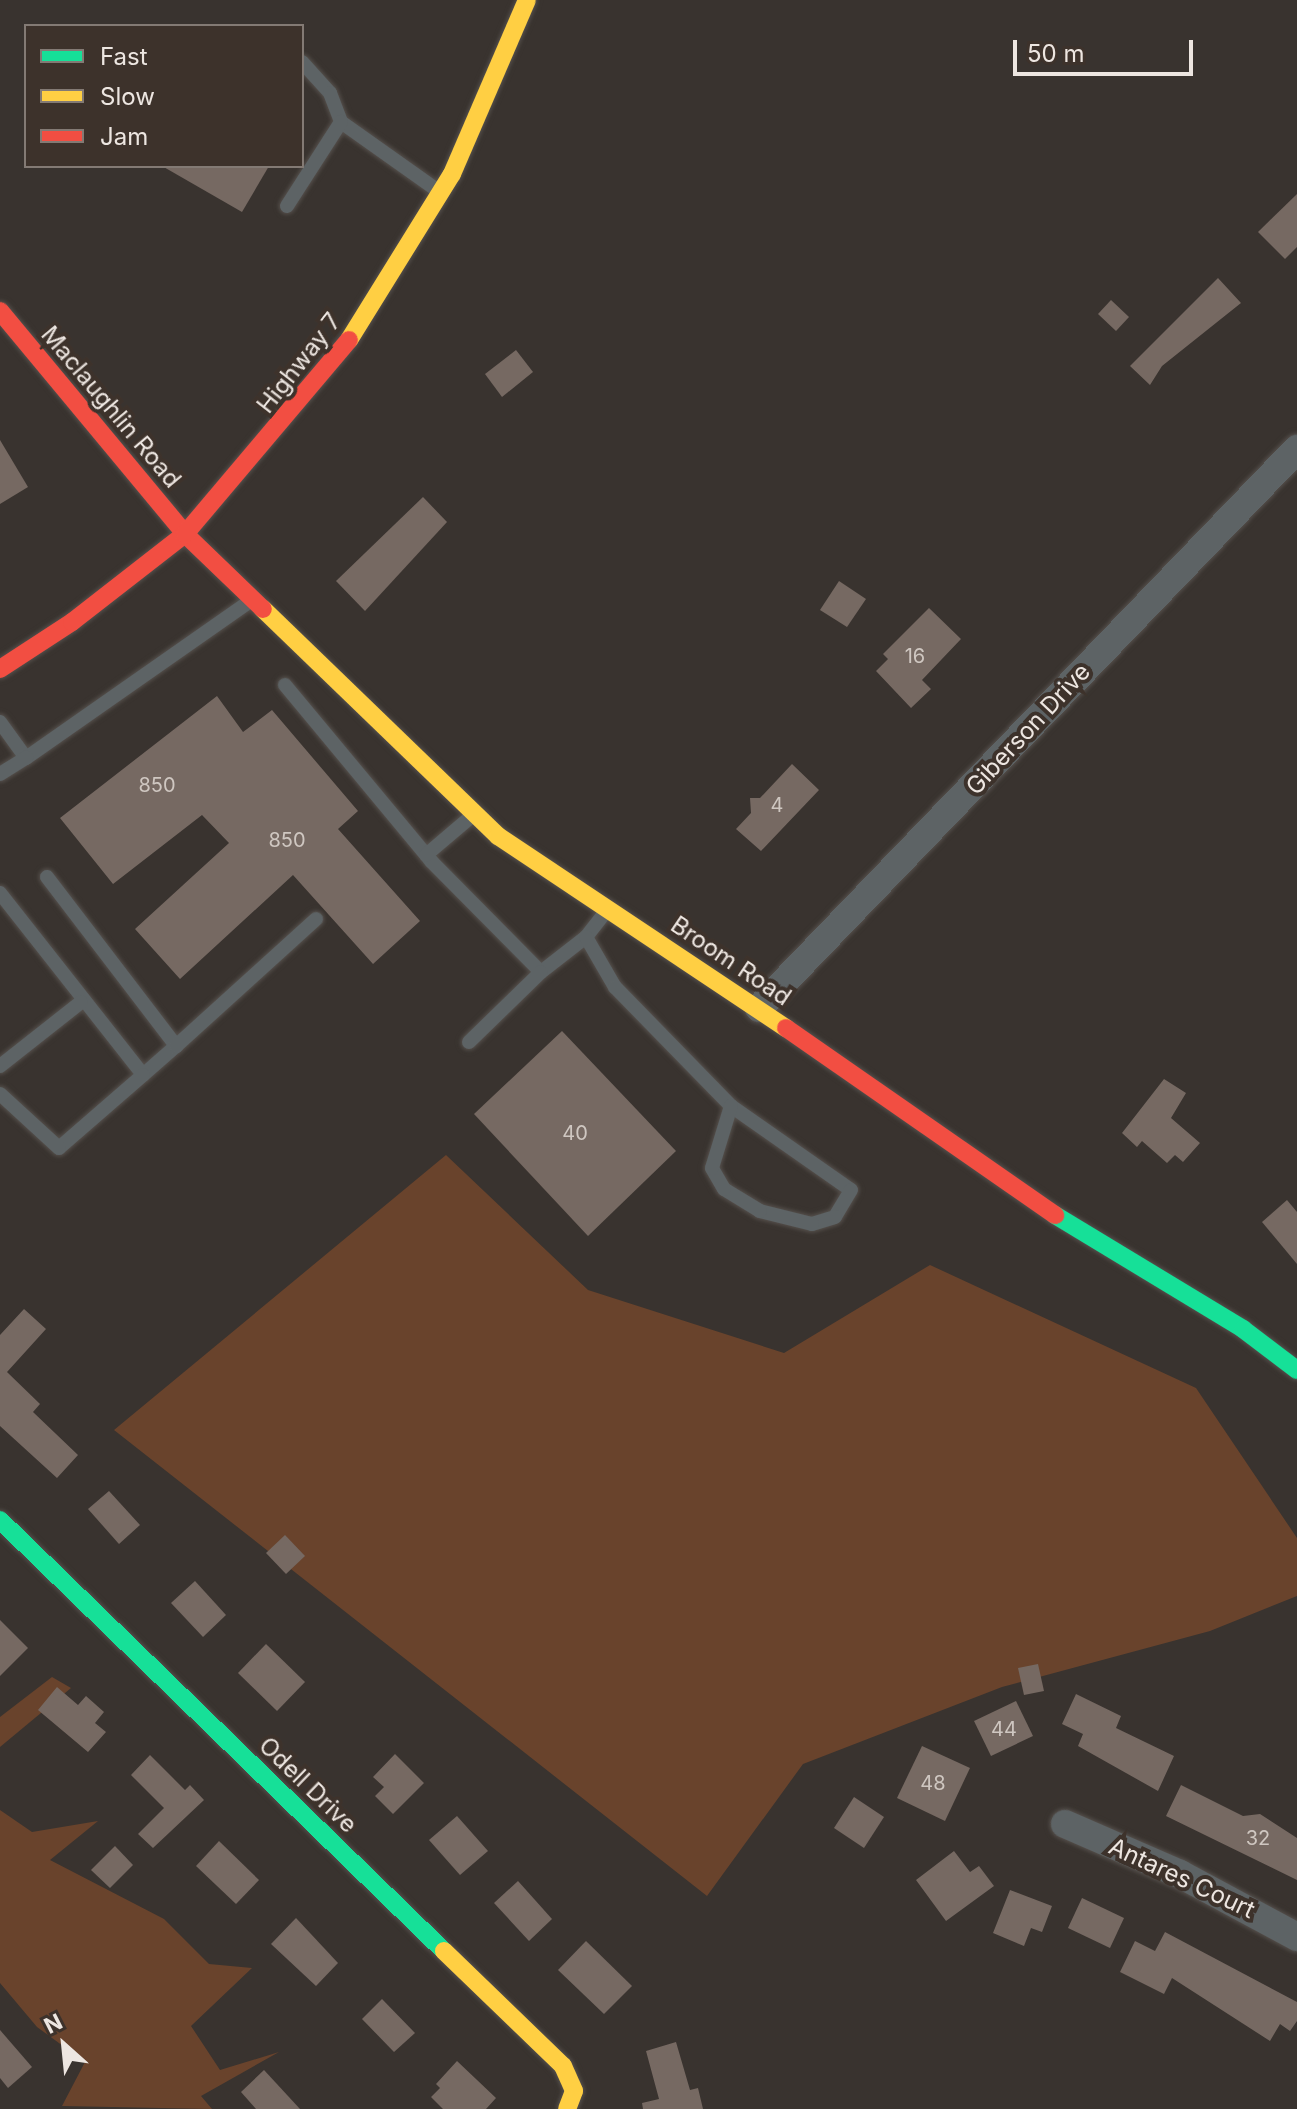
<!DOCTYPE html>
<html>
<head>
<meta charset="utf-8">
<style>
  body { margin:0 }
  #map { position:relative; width:1297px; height:2109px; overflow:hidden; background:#39332f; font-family:Inter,sans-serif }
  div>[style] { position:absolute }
  .green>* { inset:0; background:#69432c }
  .building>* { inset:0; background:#766962 }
  .roads { filter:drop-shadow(0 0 2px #55504c) drop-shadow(0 0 2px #55504c) }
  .lane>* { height:14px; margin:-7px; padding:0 7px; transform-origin:7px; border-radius:7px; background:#5d6365 }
  .street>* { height:28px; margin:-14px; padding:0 14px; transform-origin:14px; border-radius:14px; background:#5d6365 }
  .fast>* { height:18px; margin:-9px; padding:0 9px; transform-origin:9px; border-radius:9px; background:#16e098 }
  .slow>* { height:18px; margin:-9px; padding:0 9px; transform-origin:9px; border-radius:9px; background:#ffcf43 }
  .jam>* { height:18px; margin:-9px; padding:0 9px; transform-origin:9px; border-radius:9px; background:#f24e42 }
  span { translate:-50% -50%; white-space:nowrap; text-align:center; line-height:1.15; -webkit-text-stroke:8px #3d322b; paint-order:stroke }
  .number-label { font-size:20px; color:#cfc7c1 }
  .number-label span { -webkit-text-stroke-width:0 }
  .street-label { font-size:24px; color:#ede6e1 }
  .legend { position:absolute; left:24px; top:24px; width:280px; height:144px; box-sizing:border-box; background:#3d322b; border:2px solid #837a74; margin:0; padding:10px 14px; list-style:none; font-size:24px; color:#ede6e1 }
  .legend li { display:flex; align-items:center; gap:16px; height:40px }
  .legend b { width:40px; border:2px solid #837a74 }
  .north { position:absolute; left:24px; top:2005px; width:80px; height:80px; -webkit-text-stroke:6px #3d322b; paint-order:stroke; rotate:333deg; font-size:22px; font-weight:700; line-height:32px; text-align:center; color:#ede6e1 }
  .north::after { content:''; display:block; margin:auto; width:28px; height:36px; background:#ede6e1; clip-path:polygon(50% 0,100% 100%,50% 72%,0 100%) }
  .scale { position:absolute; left:1013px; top:40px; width:180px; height:36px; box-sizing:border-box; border:4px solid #ede6e1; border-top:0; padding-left:10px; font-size:24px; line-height:28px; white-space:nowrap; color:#ede6e1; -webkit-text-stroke:6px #3d322b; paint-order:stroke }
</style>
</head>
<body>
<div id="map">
  <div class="green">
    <div style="clip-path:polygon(446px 1155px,588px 1290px,784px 1353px,930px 1265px,1196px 1388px,1297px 1538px,1297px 1596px,1210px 1631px,1002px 1687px,803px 1764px,707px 1896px,114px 1430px)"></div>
    <div style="clip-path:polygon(52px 1677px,71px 1688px,0 1747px,0 1717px)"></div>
    <div style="clip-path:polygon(0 1810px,32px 1832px,98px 1821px,50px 1860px,164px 1919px,209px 1964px,252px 1968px,191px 2026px,220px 2070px,279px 2052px,201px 2096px,212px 2109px,62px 2106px,85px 2062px,37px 2027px,0 1983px)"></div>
  </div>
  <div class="building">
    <div style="clip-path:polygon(162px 166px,269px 166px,242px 212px)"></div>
    <div style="clip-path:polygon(1297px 194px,1297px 247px,1285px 259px,1258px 232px)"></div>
    <div style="clip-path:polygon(1218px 278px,1241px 303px,1162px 366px,1150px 385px,1130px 366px)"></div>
    <div style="clip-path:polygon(1111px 300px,1129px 317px,1116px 331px,1098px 314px)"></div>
    <div style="clip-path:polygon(516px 350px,533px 372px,502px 397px,485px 374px)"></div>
    <div style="clip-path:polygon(0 440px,28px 487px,0 504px)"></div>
    <div style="clip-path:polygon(423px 497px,447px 522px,365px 611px,336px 581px)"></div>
    <div style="clip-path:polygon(839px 581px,866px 599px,847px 627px,820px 610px)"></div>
    <div style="clip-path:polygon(929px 608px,961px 639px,922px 680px,931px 689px,911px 708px,876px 671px,888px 659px,883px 654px)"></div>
    <div style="clip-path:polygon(217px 696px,243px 732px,272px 710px,358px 811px,338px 829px,420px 921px,373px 964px,293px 875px,180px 979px,135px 929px,229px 843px,202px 815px,113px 884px,60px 818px)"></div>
    <div style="clip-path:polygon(792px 764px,819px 790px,761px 851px,736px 829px,751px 813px,750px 798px,760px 798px)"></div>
    <div style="clip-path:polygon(562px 1031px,676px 1151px,588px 1236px,474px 1114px)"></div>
    <div style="clip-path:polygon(1164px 1079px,1186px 1093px,1171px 1118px,1200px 1143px,1183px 1162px,1175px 1155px,1167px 1163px,1142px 1141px,1137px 1147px,1122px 1133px)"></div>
    <div style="clip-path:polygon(1287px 1200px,1297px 1212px,1297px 1264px,1262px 1222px)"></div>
    <div style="clip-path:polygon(24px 1309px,46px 1329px,7px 1372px,40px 1404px,33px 1412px,78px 1455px,57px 1478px,0 1426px,0 1335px)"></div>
    <div style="clip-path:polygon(109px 1491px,140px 1525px,119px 1544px,88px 1509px)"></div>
    <div style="clip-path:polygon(285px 1535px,305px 1556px,286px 1574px,266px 1553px)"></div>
    <div style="clip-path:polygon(195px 1581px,226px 1615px,203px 1637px,171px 1603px)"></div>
    <div style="clip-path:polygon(0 1620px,28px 1648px,0 1676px)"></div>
    <div style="clip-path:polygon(266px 1644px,305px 1682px,277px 1711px,238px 1673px)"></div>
    <div style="clip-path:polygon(1038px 1664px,1044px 1691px,1024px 1695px,1018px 1668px)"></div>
    <div style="clip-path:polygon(57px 1687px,78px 1705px,86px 1696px,104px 1712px,95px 1723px,106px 1732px,88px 1752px,38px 1710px)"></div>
    <div style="clip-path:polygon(1076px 1694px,1121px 1716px,1116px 1728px,1174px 1756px,1158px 1791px,1078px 1746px,1083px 1734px,1062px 1724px)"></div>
    <div style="clip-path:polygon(1016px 1701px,1033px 1736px,991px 1756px,974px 1721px)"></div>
    <div style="clip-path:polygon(922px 1746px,970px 1768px,945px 1821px,897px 1798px)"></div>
    <div style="clip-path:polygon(395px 1754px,424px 1783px,393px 1814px,375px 1796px,384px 1787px,373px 1777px)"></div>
    <div style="clip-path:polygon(150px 1755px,185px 1790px,190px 1785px,204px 1800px,153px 1848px,138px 1834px,164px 1808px,131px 1775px)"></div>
    <div style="clip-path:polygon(1181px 1785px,1243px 1816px,1260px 1814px,1297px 1838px,1297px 1880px,1166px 1816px)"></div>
    <div style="clip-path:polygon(854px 1797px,884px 1817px,864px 1848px,834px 1828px)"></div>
    <div style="clip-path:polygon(457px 1816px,488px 1851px,460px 1875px,429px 1840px)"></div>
    <div style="clip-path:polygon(219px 1841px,259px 1880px,236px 1904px,196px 1866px)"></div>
    <div style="clip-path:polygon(115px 1846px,133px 1865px,110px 1888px,91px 1870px)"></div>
    <div style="clip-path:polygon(954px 1851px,970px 1872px,979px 1866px,994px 1886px,946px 1921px,916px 1880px)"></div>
    <div style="clip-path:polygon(518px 1881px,552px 1919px,529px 1941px,494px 1903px)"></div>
    <div style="clip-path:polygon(1010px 1890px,1052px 1906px,1042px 1932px,1031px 1928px,1024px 1946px,993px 1933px)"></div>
    <div style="clip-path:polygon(1082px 1898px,1124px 1918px,1110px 1948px,1068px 1928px)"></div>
    <div style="clip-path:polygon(296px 1918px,338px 1963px,316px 1986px,271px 1944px)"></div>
    <div style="clip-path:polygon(1165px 1932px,1297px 2002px,1297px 2021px,1290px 2031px,1280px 2024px,1270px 2041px,1172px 1978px,1164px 1994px,1120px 1972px,1135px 1941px,1155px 1951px)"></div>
    <div style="clip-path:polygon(586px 1941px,632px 1986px,604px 2014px,558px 1970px)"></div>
    <div style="clip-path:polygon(382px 1999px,415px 2033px,394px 2052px,362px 2019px)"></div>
    <div style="clip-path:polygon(0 2030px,32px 2067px,8px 2088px,0 2078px)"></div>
    <div style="clip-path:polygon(676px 2042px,690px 2090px,698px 2088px,703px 2109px,643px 2109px,642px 2103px,659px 2099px,646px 2051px)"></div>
    <div style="clip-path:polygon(457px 2061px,496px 2098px,486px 2109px,443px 2109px,431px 2097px,440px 2088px,436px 2084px)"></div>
    <div style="clip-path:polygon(264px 2070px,300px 2109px,256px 2109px,241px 2092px)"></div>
  </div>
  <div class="roads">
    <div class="lane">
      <div style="left:302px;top:62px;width:42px;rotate:47.9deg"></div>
      <div style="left:330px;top:93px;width:31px;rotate:69deg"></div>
      <div style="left:341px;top:122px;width:118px;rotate:35.3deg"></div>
      <div style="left:287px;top:206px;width:100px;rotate:-57.3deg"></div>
      <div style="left:285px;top:685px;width:229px;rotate:50.3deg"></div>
      <div style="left:431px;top:861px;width:156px;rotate:45.3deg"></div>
      <div style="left:541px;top:972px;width:57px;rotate:-37.9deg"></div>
      <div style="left:586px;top:937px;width:34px;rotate:-52deg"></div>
      <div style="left:0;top:722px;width:44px;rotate:54.2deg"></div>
      <div style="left:26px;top:758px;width:276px;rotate:-35deg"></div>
      <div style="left:0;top:774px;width:31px;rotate:-32deg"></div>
      <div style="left:426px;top:855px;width:62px;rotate:-40.4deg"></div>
      <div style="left:47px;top:877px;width:213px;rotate:52.6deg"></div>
      <div style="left:176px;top:1046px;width:44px;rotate:138.7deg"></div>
      <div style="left:0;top:893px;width:231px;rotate:51.8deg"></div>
      <div style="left:143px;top:1075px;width:111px;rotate:139deg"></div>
      <div style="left:59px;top:1148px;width:80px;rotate:-137.5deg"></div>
      <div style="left:586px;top:937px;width:58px;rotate:59.9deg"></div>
      <div style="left:615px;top:987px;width:166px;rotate:45.7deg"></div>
      <div style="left:731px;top:1106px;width:146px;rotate:35deg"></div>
      <div style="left:851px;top:1190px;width:31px;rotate:121deg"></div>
      <div style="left:835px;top:1217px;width:24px;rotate:163deg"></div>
      <div style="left:812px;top:1224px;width:54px;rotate:-166deg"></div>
      <div style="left:760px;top:1211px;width:42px;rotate:-148.6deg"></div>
      <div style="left:724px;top:1189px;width:24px;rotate:-120deg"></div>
      <div style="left:712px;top:1168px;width:65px;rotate:-73deg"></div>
      <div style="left:469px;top:1042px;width:100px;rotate:-44.2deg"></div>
      <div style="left:176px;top:1046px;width:189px;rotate:-42.2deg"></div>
      <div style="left:0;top:1066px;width:103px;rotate:-38.3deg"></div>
    </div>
    <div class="street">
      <div style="left:759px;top:1008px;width:776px;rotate:-46.1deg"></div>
      <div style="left:1065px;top:1824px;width:125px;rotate:23.5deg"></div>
      <div style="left:1180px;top:1874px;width:133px;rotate:28.3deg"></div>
    </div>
    <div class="fast">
      <div style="left:1055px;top:1215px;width:220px;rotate:31.2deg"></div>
      <div style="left:1243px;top:1329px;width:68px;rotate:37.2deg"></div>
      <div style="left:0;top:1520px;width:619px;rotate:44.15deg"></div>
    </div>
    <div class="slow">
      <div style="left:349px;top:340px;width:195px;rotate:-58.2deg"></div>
      <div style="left:452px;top:174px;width:189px;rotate:-66.7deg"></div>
      <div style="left:263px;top:609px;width:327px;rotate:44deg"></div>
      <div style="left:498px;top:836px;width:346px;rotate:33.7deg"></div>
      <div style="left:444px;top:1951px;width:165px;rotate:44deg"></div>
      <div style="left:563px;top:2066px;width:27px;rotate:66deg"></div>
      <div style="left:574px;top:2091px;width:19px;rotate:111deg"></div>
    </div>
    <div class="jam">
      <div style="left:0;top:311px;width:290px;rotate:50.3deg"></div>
      <div style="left:185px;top:534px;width:108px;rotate:43.9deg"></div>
      <div style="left:0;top:669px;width:86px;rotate:-33.1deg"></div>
      <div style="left:72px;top:622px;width:143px;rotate:-37.9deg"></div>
      <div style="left:185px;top:534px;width:254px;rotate:-49.8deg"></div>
      <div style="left:786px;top:1028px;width:328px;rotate:34.8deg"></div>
    </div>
  </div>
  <div class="number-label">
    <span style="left:915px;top:656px">16</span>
    <span style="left:157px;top:785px">850</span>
    <span style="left:777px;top:805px">4</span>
    <span style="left:287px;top:840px">850</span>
    <span style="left:575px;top:1133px">40</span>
    <span style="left:1004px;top:1729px">44</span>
    <span style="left:933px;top:1783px">48</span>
    <span style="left:1258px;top:1838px">32</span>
  </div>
  <div class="street-label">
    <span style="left:299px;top:363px;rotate:-52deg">Highway 7</span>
    <span style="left:111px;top:407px;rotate:50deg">Maclaughlin Road</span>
    <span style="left:1028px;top:729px;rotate:-47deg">Giberson Drive</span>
    <span style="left:731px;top:961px;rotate:34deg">Broom Road</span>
    <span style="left:308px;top:1785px;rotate:44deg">Odell Drive</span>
    <span style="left:1182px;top:1878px;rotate:25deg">Antares Court</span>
  </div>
  <ul class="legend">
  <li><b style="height:10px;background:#16e098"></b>Fast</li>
  <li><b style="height:10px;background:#ffcf43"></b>Slow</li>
  <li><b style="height:10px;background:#f24e42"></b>Jam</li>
  </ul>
  <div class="north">N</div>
  <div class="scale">50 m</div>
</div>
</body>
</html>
